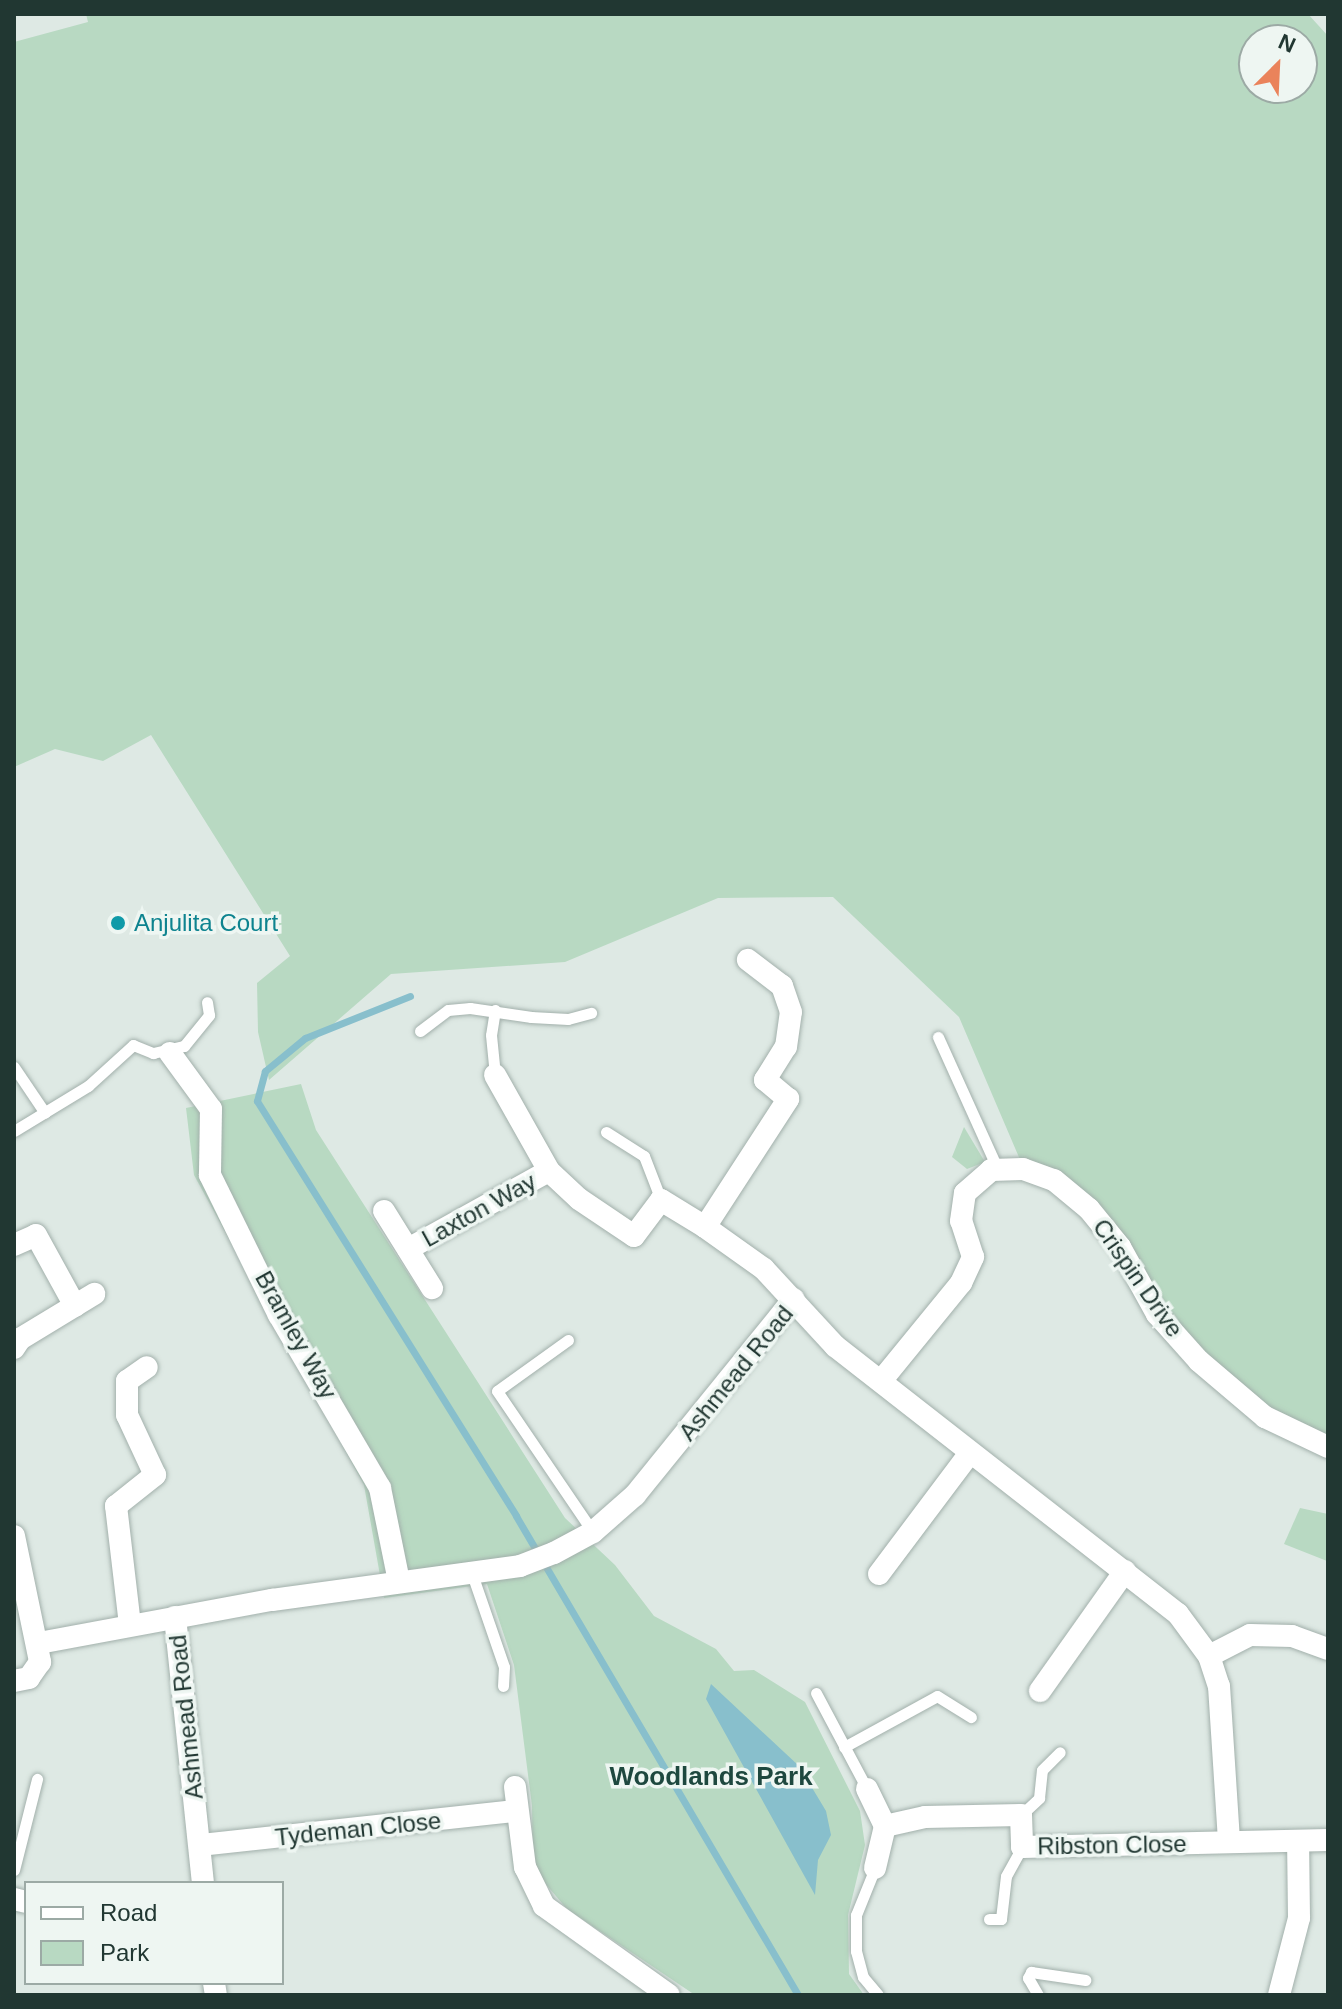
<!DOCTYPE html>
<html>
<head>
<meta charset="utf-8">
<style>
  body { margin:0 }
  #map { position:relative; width:1342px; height:2009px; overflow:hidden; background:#dee9e4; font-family:Helvetica,sans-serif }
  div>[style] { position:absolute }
  .green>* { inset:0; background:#b8d9c2 }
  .water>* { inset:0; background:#88bfcc }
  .stream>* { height:7px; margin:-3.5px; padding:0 3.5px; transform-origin:3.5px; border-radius:3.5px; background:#88bfcc }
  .roads { filter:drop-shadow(0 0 2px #a2b0ab) drop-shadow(0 0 2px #a2b0ab) }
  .service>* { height:11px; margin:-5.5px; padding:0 5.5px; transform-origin:5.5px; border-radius:5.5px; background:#fff }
  .minor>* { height:22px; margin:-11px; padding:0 11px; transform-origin:11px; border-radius:11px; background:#fff }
  .dots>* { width:22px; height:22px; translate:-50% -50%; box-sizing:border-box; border:4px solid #eef6f2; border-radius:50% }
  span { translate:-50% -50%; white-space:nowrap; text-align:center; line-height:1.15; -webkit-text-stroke:7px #eef6f2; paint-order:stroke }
  .culture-label { font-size:24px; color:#0d838f }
  .left { translate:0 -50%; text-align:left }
  .street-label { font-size:24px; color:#213732 }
  .neighbourhood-label { font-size:26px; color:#1e483f; font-weight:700 }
  .frame { position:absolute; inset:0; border:16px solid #213732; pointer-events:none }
  .legend { position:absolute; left:24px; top:1881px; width:260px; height:104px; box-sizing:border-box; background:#eef6f2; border:2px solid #9caaa5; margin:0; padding:10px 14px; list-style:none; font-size:24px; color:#213732 }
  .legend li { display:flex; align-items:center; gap:16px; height:40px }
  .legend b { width:40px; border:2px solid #9caaa5 }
  .north { position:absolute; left:1238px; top:24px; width:80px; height:80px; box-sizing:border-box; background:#eef6f2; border:2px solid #9caaa5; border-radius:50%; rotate:24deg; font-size:22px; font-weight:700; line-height:32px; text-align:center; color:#213732 }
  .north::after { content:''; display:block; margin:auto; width:28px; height:36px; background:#ea835b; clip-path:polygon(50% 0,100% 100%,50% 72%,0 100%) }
</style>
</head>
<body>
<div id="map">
  <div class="green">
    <div style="clip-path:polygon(evenodd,86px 14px,1308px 14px,1328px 36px,1328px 1441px,1269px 1408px,1203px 1358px,1111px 1223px,1021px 1162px,959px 1017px,833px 897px,718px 898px,565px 962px,391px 974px,269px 1080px,258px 1032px,257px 983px,290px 956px,151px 735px,103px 761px,55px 749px,14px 767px,14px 42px,88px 22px,86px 14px,1254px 40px,1302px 40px,1302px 88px,1254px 88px,1254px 40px)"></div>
    <div style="clip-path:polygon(301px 1084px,316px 1130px,565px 1518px,615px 1565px,654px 1616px,716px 1649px,734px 1671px,754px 1670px,805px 1702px,860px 1811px,865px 1845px,848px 1915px,849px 1974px,864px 1995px,695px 1995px,567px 1909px,533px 1869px,532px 1806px,514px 1665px,487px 1584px,384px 1598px,364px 1485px,194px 1175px,186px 1108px)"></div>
    <div style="clip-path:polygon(964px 1127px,985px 1162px,967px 1169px,952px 1157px)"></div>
    <div style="clip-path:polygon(1300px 1508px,1328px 1514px,1327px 1561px,1284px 1544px)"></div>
  </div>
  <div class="water">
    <div style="clip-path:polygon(711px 1684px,799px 1766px,826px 1811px,831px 1835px,818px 1860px,815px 1895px,706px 1699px)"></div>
  </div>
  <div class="stream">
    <div style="left:410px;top:996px;width:113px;rotate:158.2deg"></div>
    <div style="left:305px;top:1038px;width:52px;rotate:140.5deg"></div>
    <div style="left:265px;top:1071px;width:31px;rotate:105deg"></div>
    <div style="left:257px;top:1101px;width:489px;rotate:58deg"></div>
    <div style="left:516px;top:1516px;width:556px;rotate:59.51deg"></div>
  </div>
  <div class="roads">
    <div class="service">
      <div style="left:495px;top:1010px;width:25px;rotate:99deg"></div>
      <div style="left:491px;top:1035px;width:40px;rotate:84.3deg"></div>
      <div style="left:420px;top:1031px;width:35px;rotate:-37deg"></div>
      <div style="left:448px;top:1010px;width:22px;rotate:-5deg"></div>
      <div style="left:470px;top:1008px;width:62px;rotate:8.4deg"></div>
      <div style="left:531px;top:1017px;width:37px;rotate:3deg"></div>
      <div style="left:568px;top:1019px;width:24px;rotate:-15deg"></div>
      <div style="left:938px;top:1037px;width:146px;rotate:65.7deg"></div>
      <div style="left:14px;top:1067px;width:55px;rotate:56deg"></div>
      <div style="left:14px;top:1131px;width:87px;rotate:-31.3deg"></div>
      <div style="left:88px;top:1086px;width:61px;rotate:-42.3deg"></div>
      <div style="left:133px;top:1045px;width:22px;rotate:22deg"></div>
      <div style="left:153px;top:1053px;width:32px;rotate:-13deg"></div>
      <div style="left:184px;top:1046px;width:40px;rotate:-51deg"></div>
      <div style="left:209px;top:1015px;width:13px;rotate:-99deg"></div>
      <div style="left:606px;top:1132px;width:45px;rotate:32.3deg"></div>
      <div style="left:644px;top:1156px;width:47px;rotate:68.9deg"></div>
      <div style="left:568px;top:1340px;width:87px;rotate:144.3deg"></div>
      <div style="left:497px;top:1391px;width:171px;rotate:55.8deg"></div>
      <div style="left:472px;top:1574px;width:98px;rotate:71deg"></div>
      <div style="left:504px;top:1667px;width:19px;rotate:93deg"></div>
      <div style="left:816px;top:1693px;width:109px;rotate:62deg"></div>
      <div style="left:844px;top:1747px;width:106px;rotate:-28.7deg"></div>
      <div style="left:937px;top:1696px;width:40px;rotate:32deg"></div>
      <div style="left:1021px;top:1815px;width:25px;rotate:-43deg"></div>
      <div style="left:1039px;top:1798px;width:28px;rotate:-84deg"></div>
      <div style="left:1042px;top:1770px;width:25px;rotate:-45deg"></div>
      <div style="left:875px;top:1868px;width:51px;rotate:112deg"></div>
      <div style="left:856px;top:1915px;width:36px;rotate:90deg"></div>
      <div style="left:856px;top:1951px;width:27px;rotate:75deg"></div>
      <div style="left:863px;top:1977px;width:23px;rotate:50deg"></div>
      <div style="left:14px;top:1870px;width:94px;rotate:-75.8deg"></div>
      <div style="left:989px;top:1919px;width:12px"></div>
      <div style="left:1001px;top:1919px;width:43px;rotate:-83.4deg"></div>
      <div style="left:1006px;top:1876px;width:33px;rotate:-61deg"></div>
      <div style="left:1038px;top:1995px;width:20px;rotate:-120deg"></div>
      <div style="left:1028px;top:1978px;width:7px;rotate:-63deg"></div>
      <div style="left:1031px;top:1972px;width:55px;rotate:8.4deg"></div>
    </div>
    <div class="minor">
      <div style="left:170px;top:1053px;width:69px;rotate:53.8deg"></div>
      <div style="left:211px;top:1109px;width:66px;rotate:90.9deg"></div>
      <div style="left:210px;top:1175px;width:156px;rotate:63.8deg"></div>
      <div style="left:279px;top:1315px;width:200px;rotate:59.7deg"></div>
      <div style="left:380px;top:1488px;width:95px;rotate:78.5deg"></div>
      <div style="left:495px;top:1075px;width:110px;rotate:60.6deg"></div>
      <div style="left:549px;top:1171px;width:41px;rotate:43deg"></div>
      <div style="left:579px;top:1199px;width:66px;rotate:33.9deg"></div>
      <div style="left:634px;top:1236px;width:45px;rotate:-53.1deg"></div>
      <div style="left:661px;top:1200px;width:52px;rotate:31.5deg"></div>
      <div style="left:705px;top:1227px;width:72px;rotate:35.4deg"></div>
      <div style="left:764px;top:1269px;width:105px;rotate:47.3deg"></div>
      <div style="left:835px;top:1346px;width:435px;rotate:38deg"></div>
      <div style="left:1178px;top:1614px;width:52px;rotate:53.6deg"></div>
      <div style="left:1209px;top:1656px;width:32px;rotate:72deg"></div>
      <div style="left:1219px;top:1686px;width:154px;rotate:86.3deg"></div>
      <div style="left:384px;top:1211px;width:91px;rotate:58.1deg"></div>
      <div style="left:705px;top:1227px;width:153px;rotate:-57deg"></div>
      <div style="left:788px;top:1099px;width:30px;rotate:-140deg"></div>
      <div style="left:765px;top:1080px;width:39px;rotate:-58deg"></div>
      <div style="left:786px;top:1047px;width:35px;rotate:-82deg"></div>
      <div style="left:791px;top:1012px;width:28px;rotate:-109deg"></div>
      <div style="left:782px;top:986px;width:43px;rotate:-142.6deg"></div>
      <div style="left:14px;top:1245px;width:24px;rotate:-24deg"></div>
      <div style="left:36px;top:1235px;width:81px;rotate:61.2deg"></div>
      <div style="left:408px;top:1249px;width:161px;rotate:-29deg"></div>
      <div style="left:14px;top:1348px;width:11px;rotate:-56deg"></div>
      <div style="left:20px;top:1339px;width:87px;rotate:-31.3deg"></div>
      <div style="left:881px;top:1381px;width:127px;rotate:-50.8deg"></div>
      <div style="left:961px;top:1283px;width:29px;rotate:-65deg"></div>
      <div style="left:973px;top:1257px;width:38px;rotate:-108deg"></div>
      <div style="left:961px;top:1221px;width:28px;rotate:-82deg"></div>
      <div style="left:965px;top:1193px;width:35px;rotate:-41deg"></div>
      <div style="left:991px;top:1170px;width:32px;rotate:-2deg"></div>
      <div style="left:1023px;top:1169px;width:33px;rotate:20deg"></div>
      <div style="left:1054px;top:1180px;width:45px;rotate:39.6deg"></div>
      <div style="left:1089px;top:1209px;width:49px;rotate:50.8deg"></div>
      <div style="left:1120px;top:1247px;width:77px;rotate:61.1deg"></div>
      <div style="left:1157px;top:1314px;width:63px;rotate:48.2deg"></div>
      <div style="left:1199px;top:1361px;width:87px;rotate:40.3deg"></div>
      <div style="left:1265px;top:1417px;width:70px;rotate:25.5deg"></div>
      <div style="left:14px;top:1536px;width:129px;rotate:78.3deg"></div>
      <div style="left:40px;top:1662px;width:19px;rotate:125deg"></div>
      <div style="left:29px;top:1678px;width:15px;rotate:169deg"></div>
      <div style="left:879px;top:1574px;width:151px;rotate:-53.1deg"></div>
      <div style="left:175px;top:1617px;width:267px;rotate:84deg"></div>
      <div style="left:130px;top:1625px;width:120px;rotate:-96.7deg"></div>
      <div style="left:116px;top:1506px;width:50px;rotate:-38.5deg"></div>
      <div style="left:155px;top:1475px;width:66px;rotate:-115deg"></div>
      <div style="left:127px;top:1415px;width:34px;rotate:-90deg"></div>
      <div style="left:127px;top:1381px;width:24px;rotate:-35deg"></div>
      <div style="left:39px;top:1643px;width:237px;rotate:-10.5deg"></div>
      <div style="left:272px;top:1600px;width:250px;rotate:-7.8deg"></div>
      <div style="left:520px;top:1566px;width:36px;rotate:-21deg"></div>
      <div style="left:554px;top:1553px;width:44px;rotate:-28.3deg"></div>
      <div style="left:593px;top:1532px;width:56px;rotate:-41.4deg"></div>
      <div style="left:635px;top:1495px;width:252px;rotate:-51deg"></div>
      <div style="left:1209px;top:1656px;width:46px;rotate:-27.1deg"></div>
      <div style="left:1250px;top:1635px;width:42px;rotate:1.4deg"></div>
      <div style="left:1292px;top:1636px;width:38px;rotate:20deg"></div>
      <div style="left:1040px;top:1691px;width:147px;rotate:-54.7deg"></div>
      <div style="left:515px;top:1787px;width:81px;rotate:82.9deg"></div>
      <div style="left:525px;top:1867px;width:43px;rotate:64deg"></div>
      <div style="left:544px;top:1906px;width:153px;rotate:35.5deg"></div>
      <div style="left:867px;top:1789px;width:41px;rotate:64.1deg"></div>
      <div style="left:885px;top:1826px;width:43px;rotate:103.4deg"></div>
      <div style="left:885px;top:1826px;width:41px;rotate:-12.7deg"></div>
      <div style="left:925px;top:1817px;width:96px;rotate:-1.2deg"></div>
      <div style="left:1021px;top:1815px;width:32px;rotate:88deg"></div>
      <div style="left:1022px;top:1847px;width:306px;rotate:-1.3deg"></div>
      <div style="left:201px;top:1845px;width:317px;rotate:-6.2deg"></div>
      <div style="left:14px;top:1899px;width:12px;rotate:14deg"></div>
      <div style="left:214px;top:1983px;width:12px;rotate:81deg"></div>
      <div style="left:1279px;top:1995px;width:80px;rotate:-75.4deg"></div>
      <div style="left:1299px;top:1918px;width:77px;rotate:-90.7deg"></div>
    </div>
  </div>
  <div class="dots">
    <div style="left:118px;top:923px;background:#0f9aa8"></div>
  </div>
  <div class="culture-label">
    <span class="left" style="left:134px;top:923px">Anjulita Court</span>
  </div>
  <div class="street-label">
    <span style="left:479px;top:1210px;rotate:-29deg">Laxton Way</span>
    <span style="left:1138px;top:1278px;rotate:55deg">Crispin Drive</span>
    <span style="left:296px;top:1335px;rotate:61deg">Bramley Way</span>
    <span style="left:736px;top:1373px;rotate:-51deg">Ashmead Road</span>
    <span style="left:186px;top:1717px;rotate:-96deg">Ashmead Road</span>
    <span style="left:358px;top:1829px;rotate:-6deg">Tydeman Close</span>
    <span style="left:1112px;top:1845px;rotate:-1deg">Ribston Close</span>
  </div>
  <div class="neighbourhood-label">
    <span style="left:711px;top:1777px">Woodlands Park</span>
  </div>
  <div class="frame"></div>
  <ul class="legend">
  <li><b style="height:10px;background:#fff"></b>Road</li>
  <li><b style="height:22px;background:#b8d9c2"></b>Park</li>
  </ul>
  <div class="north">N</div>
</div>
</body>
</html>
